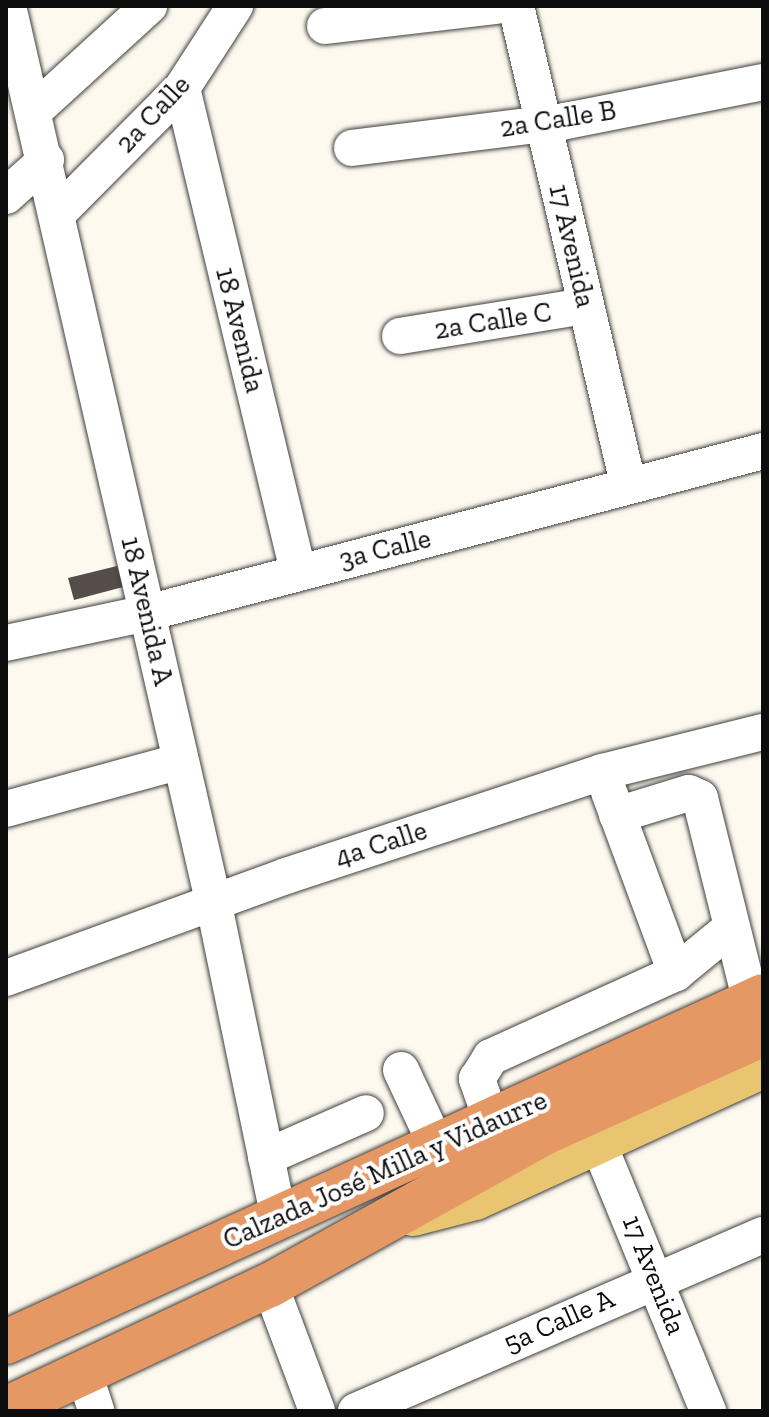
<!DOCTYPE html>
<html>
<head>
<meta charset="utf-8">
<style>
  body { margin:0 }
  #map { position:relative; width:769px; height:1417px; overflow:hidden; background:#fdf9ee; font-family:"Zilla Slab",serif }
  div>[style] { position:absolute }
  .building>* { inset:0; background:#544d4a }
  .roads { filter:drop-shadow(0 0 2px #3f3f3f) drop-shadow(0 0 2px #3f3f3f) }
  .minor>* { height:36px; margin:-18px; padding:0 18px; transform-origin:18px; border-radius:18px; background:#fff }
  .major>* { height:44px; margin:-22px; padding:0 22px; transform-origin:22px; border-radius:22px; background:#eac571 }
  .highway>* { height:44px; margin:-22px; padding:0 22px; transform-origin:22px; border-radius:22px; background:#e59764 }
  span { translate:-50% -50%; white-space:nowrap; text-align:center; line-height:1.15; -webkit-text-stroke:8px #fff; paint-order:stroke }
  .street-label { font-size:28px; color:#0c0c0c }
  .frame { position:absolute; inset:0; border:8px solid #0c0c0c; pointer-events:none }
</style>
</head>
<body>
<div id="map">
  <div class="building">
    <div style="clip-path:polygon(117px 566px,123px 587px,74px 600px,68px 578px)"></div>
  </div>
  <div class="roads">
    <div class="minor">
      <div style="left:8px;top:6px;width:922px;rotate:77.09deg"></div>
      <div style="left:214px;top:905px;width:320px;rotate:78.3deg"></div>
      <div style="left:516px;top:6px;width:493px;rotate:76.8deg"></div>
      <div style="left:325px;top:26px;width:172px;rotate:-6.7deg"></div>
      <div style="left:182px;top:88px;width:498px;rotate:76.5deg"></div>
      <div style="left:34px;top:111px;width:156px;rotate:-42.4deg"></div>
      <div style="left:352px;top:148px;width:211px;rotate:-7.1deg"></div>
      <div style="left:561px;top:122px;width:206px;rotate:-11.2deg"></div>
      <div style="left:6px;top:196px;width:54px;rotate:-42deg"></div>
      <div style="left:59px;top:212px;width:175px;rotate:-45.2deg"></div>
      <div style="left:182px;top:88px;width:98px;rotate:-57.1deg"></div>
      <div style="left:400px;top:336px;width:188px;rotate:-9.2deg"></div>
      <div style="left:6px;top:643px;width:144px;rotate:-12deg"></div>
      <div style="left:147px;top:613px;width:637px;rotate:-14.73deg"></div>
      <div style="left:609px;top:792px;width:193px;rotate:69.7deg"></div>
      <div style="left:6px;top:809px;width:181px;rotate:-15.3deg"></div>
      <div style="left:617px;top:815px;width:75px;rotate:-17deg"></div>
      <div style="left:689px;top:793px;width:12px;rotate:24deg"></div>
      <div style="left:700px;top:798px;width:210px;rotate:76deg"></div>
      <div style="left:6px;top:978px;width:298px;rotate:-20deg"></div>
      <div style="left:286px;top:876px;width:333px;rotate:-18.2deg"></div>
      <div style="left:602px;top:772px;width:166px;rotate:-14deg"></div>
      <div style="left:401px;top:1070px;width:85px;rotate:64.9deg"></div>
      <div style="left:492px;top:1122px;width:46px;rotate:-109.2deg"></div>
      <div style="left:477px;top:1079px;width:26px;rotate:-58deg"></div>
      <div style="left:491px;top:1057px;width:203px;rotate:-24.4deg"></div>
      <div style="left:676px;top:973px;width:72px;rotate:-39.4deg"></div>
      <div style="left:597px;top:1140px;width:293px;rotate:67.7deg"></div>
      <div style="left:266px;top:1157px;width:109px;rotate:-23.7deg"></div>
      <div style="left:270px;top:1285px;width:134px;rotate:69.5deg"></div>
      <div style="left:84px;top:1373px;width:40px;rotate:72deg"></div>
      <div style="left:356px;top:1411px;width:443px;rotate:-23.4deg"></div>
    </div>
    <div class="major">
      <div style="left:413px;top:1214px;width:64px;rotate:-14.5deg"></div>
      <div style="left:475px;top:1198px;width:317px;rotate:-24.6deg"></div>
    </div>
    <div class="highway">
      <div style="left:6px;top:1342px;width:832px;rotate:-24.56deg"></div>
      <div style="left:6px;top:1409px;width:292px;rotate:-25.2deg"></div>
      <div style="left:270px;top:1285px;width:311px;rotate:-29deg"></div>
      <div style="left:542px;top:1134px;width:243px;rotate:-24.3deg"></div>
    </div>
  </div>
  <div class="street-label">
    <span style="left:153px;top:114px;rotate:-47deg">2a Calle</span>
    <span style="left:558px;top:119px;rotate:-9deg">2a Calle B</span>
    <span style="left:572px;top:246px;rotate:77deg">17 Avenida</span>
    <span style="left:493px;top:321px;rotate:-9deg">2a Calle C</span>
    <span style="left:240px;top:330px;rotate:76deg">18 Avenida</span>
    <span style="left:385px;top:549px;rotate:-14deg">3a Calle</span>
    <span style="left:147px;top:611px;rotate:77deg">18 Avenida A</span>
    <span style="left:381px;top:844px;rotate:-18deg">4a Calle</span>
    <span style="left:385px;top:1170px;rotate:-24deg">Calzada José Milla y Vidaurre</span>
    <span style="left:654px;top:1275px;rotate:68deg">17 Avenida</span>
    <span style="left:559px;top:1321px;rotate:-24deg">5a Calle A</span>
  </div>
  <div class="frame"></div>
</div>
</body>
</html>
